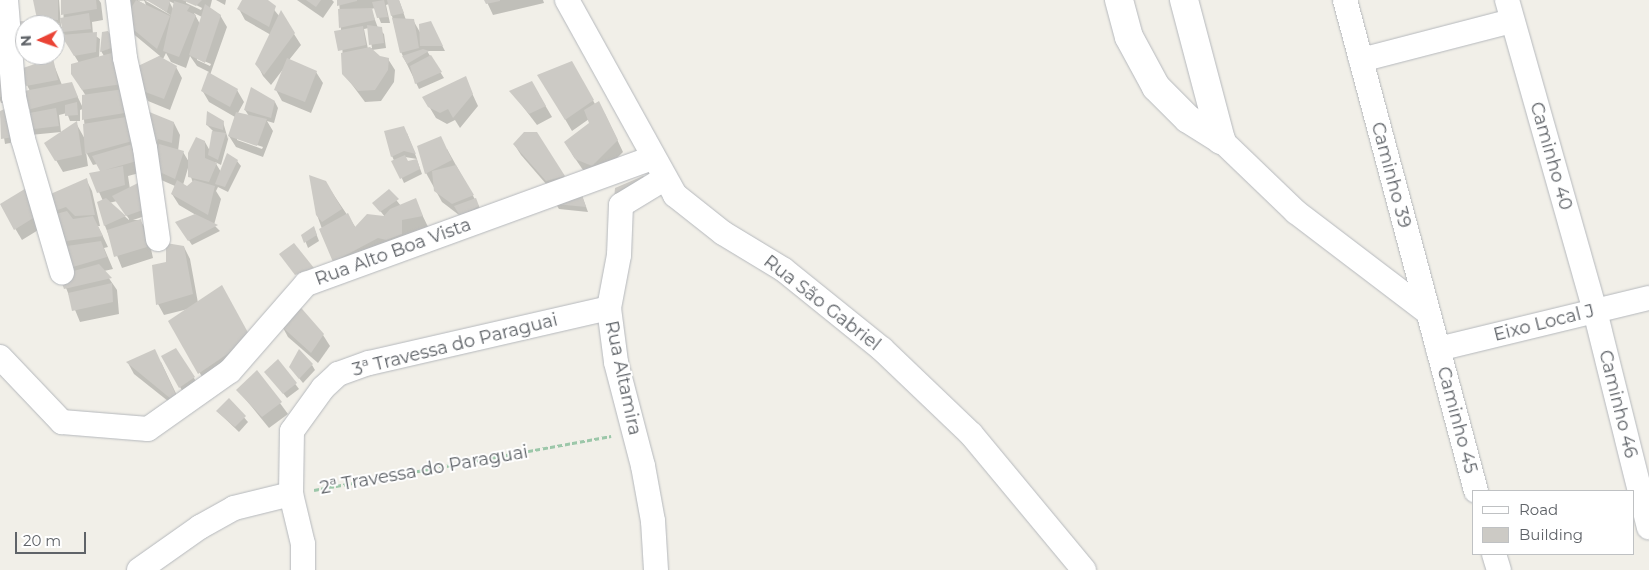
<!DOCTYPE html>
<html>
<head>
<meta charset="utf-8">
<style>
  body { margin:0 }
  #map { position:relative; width:1649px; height:570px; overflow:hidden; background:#f1efe8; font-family:Montserrat,sans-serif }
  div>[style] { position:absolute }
  .shadow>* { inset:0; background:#0003 }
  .building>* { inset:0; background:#cccac5 }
  .path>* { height:3px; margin-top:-1.5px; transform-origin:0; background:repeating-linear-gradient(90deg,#9cc7a9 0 5px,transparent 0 7.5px) }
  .roads { filter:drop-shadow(0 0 1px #b5b8bc) drop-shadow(0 0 1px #b5b8bc) }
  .street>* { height:24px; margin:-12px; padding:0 12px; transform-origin:12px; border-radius:12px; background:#fff }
  .secondary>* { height:28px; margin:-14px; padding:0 14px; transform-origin:14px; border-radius:14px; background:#fff }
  span { translate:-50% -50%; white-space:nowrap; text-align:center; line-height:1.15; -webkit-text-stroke:4px #fff; paint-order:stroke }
  .street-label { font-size:18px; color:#5f6368 }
  .legend { position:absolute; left:1472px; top:490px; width:162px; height:65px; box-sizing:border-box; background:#fff; border:1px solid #bfc1c3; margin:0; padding:6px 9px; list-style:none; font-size:15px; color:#5f6368 }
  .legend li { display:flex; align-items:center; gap:10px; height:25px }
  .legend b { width:25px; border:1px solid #bfc1c3 }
  .north { position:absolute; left:15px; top:15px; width:50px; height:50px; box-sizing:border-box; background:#fff; border:1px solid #bfc1c3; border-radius:50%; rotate:267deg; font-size:14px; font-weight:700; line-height:20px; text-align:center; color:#5f6368 }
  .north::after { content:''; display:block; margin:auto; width:18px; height:22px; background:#ea4335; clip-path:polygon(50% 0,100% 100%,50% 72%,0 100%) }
  .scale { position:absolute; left:15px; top:532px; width:71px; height:22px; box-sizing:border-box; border:2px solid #5f6368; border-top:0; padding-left:6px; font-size:15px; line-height:18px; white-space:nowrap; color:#5f6368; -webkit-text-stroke:4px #fff; paint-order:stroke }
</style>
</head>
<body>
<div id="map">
  <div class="shadow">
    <div style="clip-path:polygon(evenodd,34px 0,59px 0,61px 26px,64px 31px,63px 0,99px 0,101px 3px,103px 20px,92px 22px,93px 34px,100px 39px,99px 58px,104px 56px,101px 51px,103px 33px,119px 51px,143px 172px,128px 176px,130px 189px,145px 216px,133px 220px,140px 220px,147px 231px,153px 258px,122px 268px,105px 226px,99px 203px,103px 201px,91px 174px,102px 172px,97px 164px,93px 165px,86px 152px,88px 166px,63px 172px,46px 143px,76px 123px,86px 141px,83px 109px,80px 110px,80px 121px,70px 121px,67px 113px,59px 115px,61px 132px,30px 135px,30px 91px,27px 85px,52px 60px,62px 85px,71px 83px,83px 108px,86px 96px,79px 85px,79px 63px,65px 40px,62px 49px,55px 49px,55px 25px,25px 25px,25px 50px,20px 41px,20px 22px,41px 23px,34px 0,117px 201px,129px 219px,129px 220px,109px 203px,117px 201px)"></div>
    <div style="clip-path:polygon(evenodd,126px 0,137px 0,146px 5px,144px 0,172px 16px,148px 0,212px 0,210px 8px,220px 15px,227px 27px,210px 75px,237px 90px,244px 102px,238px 113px,249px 116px,245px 110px,275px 102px,278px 108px,274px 123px,267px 121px,273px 131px,263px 157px,236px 147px,229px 136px,221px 165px,215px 162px,221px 172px,237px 161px,241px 166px,228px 192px,218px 187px,216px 191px,221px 199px,214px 225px,220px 231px,192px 245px,180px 227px,196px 215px,179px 205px,172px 194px,175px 186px,159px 179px,143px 111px,174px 123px,180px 135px,178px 151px,183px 152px,189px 162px,205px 142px,210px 151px,213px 131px,207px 125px,223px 122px,228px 139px,235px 117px,209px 102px,202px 90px,209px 72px,197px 66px,190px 56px,186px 68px,171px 62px,166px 53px,163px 59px,176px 67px,182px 78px,170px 110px,148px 101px,142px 89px,137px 68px,160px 56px,131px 32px,126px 0,186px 0,202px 8px,201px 10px,186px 3px,186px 0,126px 0,169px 1px,175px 4px,173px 9px,169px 1px,126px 0,194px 13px,202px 17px,200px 24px,194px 13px,126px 0,197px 58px,211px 64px,210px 66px,197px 60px,197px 58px,126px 0,237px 138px,263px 147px,262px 149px,237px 140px,237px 138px,126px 0,188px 168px,193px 183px,187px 188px,183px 185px,188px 168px)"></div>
    <div style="clip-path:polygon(216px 0,226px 0,225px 5px)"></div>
    <div style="clip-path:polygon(243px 0,266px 0,294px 34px,301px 45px,289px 60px,316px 72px,323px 83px,311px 113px,282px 101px,276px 90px,284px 68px,271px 85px,263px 76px,257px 64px,271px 35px,245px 20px,239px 9px)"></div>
    <div style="clip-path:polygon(297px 0,332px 0,334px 2px,323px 18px)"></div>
    <div style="clip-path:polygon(evenodd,339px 0,399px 0,406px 20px,413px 20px,421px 34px,433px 28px,445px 51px,427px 51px,444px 78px,419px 89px,401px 52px,389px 4px,386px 5px,390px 23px,381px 23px,375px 8px,371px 9px,378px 28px,384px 34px,386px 48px,372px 50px,379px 57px,388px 59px,395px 70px,394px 82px,381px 101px,365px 102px,344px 74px,339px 0,369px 28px,372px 48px,368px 49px,364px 29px,369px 28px)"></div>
    <div style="clip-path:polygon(486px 0,543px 0,544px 3px,493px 15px)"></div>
    <div style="clip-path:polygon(0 42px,6px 102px,1px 103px,0 100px)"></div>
    <div style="clip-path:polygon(572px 63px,595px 104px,605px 114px,623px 152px,598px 177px,583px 170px,572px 154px,590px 123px,589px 119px,572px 131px,539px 75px)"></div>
    <div style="clip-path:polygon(465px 78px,478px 106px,460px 128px,455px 120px,447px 124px,436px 118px,424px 98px)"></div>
    <div style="clip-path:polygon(532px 83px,552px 117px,537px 125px,511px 91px)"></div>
    <div style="clip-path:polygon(7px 110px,15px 142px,5px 144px,0 112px)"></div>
    <div style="clip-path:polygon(407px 133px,417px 159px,405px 157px,408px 163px,417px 160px,422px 174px,404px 183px,392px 156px)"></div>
    <div style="clip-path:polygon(536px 133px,564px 176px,571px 187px,553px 192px,521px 155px,514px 144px)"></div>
    <div style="clip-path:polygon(418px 147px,447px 149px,482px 212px,459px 215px,442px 202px,426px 173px)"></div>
    <div style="clip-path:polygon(86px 179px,92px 191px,100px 226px,98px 226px,108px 247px,104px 248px,113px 269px,104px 271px,117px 290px,119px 314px,80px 322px,66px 288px,53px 211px)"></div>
    <div style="clip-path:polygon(325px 182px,356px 228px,385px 217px,374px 203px,389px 191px,401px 206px,415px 200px,431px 233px,334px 262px,317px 215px)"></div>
    <div style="clip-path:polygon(28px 188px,48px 224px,22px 240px,1px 205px)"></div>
    <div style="clip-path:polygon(581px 193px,588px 212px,559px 209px,556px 204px)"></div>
    <div style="clip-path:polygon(314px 228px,319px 241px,308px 248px,303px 235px)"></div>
    <div style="clip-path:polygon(184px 247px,190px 259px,198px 303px,260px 355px,209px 389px,170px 321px,188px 309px,164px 315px,158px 304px)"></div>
    <div style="clip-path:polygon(282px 326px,323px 335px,330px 346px,318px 363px,288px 337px)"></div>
    <div style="clip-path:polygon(162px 356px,194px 378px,200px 389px,187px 399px)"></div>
    <div style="clip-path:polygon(278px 361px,299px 389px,287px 398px,266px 372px)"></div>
    <div style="clip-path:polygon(161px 362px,182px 406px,178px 409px,134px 374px,128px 363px)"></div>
    <div style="clip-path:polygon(312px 365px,315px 370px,303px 383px,294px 372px)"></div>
    <div style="clip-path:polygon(257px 372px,288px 414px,269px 428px,238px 390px)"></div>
    <div style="clip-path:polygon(229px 400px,248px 422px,239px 432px,218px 412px)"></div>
  </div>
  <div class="building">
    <div style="clip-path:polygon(33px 0,58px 0,58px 20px,37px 19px)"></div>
    <div style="clip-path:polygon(61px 0,96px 0,97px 9px,61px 15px)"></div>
    <div style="clip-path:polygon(136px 0,170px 16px,157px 49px,123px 21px)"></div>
    <div style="clip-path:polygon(146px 0,169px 0,170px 1px,167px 12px)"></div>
    <div style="clip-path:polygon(182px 0,202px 0,196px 6px)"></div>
    <div style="clip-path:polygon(242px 0,268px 0,276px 6px,269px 27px,237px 9px)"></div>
    <div style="clip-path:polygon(306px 0,321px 0,316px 7px)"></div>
    <div style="clip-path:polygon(337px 0,357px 0,357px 1px,337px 6px)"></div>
    <div style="clip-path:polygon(384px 0,388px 17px,377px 18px,372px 2px)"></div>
    <div style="clip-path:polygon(387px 0,399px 0,404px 13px,391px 16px)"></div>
    <div style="clip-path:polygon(484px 0,500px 0,500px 1px,486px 4px)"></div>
    <div style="clip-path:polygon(174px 1px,190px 6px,187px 11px,196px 15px,179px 57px,163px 51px)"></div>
    <div style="clip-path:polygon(205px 4px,221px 15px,205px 63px,189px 55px)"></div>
    <div style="clip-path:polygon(372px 8px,375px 20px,339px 28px,338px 9px)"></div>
    <div style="clip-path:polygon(281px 10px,295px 33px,264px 75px,255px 64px)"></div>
    <div style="clip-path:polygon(89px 13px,91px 29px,63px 32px,60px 18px)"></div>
    <div style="clip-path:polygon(392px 18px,414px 19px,419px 48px,400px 53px)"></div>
    <div style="clip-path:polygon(18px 21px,60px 23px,56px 41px,55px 25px,25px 25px,25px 40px,18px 41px)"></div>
    <div style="clip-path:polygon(431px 21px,443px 46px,420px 46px,419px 24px)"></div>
    <div style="clip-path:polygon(367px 25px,382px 27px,384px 43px,369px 45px)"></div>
    <div style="clip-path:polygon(363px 26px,366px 45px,338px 51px,334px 31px)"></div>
    <div style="clip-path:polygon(108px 31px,117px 46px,100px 52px,102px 32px)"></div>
    <div style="clip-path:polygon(97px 32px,96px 52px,74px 56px,61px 35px)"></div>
    <div style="clip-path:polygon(370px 47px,380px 56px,389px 58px,388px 70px,375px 90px,358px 91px,342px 74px,341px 53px)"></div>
    <div style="clip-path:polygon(423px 49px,429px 51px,407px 64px,402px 56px)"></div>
    <div style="clip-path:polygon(119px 51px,122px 84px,82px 90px,71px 74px,71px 64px)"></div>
    <div style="clip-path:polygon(431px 55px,442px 72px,415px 84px,410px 66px)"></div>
    <div style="clip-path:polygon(159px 56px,177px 66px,164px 99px,140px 90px,136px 67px)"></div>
    <div style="clip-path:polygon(53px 58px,58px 80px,26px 86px,20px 69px)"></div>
    <div style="clip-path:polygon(287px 58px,317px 71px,305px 102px,274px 90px)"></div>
    <div style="clip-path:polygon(572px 61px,594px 100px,565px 120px,537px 75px)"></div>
    <div style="clip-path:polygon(0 69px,4px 96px,0 97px)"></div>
    <div style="clip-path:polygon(208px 72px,238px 89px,230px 107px,201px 91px)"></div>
    <div style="clip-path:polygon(466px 76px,473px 94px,453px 118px,448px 109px,440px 113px,428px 107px,422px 97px)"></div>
    <div style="clip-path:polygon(532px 81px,546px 106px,529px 114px,509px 91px)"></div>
    <div style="clip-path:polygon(72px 82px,78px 97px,27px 110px,24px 91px)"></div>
    <div style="clip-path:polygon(251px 87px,275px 101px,271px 118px,244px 110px)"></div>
    <div style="clip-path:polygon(124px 89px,131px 112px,82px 120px,82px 95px)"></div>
    <div style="clip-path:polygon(599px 101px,618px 140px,592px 166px,575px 159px,564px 142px,589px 123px,584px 110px)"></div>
    <div style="clip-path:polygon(77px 102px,78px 115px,65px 116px,65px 105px)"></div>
    <div style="clip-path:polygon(7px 108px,13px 137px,1px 139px,0 111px)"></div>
    <div style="clip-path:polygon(56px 108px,59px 126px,26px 130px,24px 114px)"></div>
    <div style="clip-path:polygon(142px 109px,174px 122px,172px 143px,158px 139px,155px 147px)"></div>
    <div style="clip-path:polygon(207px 111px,224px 121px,223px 130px,206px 125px)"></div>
    <div style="clip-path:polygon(236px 112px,267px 119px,257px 146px,228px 136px)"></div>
    <div style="clip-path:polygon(132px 116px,136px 140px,85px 154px,83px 124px)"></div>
    <div style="clip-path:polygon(77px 121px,82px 155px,55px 161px,44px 143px)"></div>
    <div style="clip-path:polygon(404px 126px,416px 154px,404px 151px,391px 157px,384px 131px)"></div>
    <div style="clip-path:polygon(212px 131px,226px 133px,218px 160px,208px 155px)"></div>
    <div style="clip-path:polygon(524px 132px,537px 132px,565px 176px,546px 181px,513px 144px)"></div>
    <div style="clip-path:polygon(441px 136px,452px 160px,425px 174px,417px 146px)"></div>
    <div style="clip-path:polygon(196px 137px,205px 141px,205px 158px,217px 163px,209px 182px,188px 177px,188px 153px)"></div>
    <div style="clip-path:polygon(136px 143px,137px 161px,105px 170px,123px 166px,125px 185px,97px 193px,89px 173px,100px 171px,92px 156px)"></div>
    <div style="clip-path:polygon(159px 144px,184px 151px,175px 179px,151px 168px)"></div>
    <div style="clip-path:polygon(227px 153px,238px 160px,225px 187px,215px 184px)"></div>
    <div style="clip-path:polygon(405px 155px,408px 161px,417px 159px,420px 169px,400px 179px,391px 161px)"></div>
    <div style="clip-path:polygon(456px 165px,474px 195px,452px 204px,434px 191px,432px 171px)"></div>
    <div style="clip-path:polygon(309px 175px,326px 181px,342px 209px,322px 222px,316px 215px)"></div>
    <div style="clip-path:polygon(643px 176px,650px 181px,614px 200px,615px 188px)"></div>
    <div style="clip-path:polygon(87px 178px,95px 215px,75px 216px,66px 207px,52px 212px,46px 196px)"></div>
    <div style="clip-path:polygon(177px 180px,187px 186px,194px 180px,215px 186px,208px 215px,171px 194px)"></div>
    <div style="clip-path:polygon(140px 182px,143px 210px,126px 216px,112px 196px)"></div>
    <div style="clip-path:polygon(28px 187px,43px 212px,14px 230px,0 204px)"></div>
    <div style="clip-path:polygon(389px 189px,399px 199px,380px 212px,372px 203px)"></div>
    <div style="clip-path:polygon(581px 192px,586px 207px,555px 204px)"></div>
    <div style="clip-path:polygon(106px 198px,126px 216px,104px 226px,97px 202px)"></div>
    <div style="clip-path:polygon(416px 198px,423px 216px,402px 220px,402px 234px,386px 240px,378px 238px,333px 262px,319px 229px,348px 213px,355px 227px,367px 214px,384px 216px,390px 209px)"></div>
    <div style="clip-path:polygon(476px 198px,479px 206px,460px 216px,454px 206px)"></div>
    <div style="clip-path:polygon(67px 211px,73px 219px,93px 216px,103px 236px,59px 242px,52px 215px)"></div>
    <div style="clip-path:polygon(195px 214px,218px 225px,188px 241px,175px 222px)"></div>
    <div style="clip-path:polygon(141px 219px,147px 247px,114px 257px,107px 230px)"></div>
    <div style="clip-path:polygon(314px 226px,317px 235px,304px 243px,301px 235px)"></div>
    <div style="clip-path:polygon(101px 241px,107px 257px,66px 269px,60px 247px)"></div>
    <div style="clip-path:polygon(166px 243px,184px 246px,193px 294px,156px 305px,152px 265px,166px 262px)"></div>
    <div style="clip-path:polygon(294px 243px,314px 268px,295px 275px,279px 254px)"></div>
    <div style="clip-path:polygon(99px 264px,112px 278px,64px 289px,59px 275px)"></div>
    <div style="clip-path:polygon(112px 283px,113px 302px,72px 311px,68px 293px)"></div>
    <div style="clip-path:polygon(222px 285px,251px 338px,198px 374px,168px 321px)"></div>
    <div style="clip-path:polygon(296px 302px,324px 334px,311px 353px,280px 325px)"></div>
    <div style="clip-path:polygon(176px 348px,195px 377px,179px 388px,161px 356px)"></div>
    <div style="clip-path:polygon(155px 349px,176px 395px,171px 399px,126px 362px)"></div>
    <div style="clip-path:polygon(299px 349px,313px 364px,299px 379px,289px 367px)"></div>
    <div style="clip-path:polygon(278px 359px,297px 383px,283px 394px,264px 372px)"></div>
    <div style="clip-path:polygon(257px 370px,282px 402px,262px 417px,236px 390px)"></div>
    <div style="clip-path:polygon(229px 398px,246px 416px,235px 427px,216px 411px)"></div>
  </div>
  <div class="path">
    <div style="left:314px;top:490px;width:302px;rotate:-10.3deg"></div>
  </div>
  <div class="roads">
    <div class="street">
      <div style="left:6px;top:0;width:97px;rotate:85.3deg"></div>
      <div style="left:14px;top:97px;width:43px;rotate:77.9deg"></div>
      <div style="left:23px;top:139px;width:139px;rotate:73.7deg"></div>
      <div style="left:118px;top:0;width:58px;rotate:83.1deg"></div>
      <div style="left:125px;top:58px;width:92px;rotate:77.5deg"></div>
      <div style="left:145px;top:148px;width:92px;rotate:81.9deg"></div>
      <div style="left:567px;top:0;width:223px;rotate:61deg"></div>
      <div style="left:675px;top:195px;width:61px;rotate:38.4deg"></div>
      <div style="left:723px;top:233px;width:71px;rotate:31.2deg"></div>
      <div style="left:784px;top:270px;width:126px;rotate:38.9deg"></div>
      <div style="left:882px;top:349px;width:123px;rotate:43.7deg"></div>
      <div style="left:971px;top:434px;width:177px;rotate:50.3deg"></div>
      <div style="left:1345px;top:0;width:508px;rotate:75.06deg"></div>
      <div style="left:1507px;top:0;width:323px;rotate:74.2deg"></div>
      <div style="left:1595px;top:311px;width:223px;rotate:76deg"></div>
      <div style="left:1361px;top:60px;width:156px;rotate:-14.5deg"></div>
      <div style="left:1221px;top:140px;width:104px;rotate:43.8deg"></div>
      <div style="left:1296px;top:212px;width:163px;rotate:37.3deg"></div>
      <div style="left:1438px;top:349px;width:217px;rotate:-13.6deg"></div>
      <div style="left:0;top:357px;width:90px;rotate:46.4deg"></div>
      <div style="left:62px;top:422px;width:86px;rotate:4.7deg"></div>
      <div style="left:148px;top:429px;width:100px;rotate:-35.3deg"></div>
      <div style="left:230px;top:371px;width:116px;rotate:-48.9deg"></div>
      <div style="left:306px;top:284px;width:368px;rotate:-20deg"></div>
      <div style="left:1494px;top:554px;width:17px;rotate:73deg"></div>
      <div style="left:139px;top:570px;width:75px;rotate:-35.2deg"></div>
      <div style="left:200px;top:527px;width:39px;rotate:-29deg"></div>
      <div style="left:234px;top:508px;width:59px;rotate:-13.8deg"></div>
      <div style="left:303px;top:570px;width:26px;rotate:-90deg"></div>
      <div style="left:303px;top:544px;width:51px;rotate:-103.5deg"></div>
      <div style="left:291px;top:494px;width:63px;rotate:-89.1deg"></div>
      <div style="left:292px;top:431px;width:53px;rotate:-54.2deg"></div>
      <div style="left:323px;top:388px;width:21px;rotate:-43deg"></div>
      <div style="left:338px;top:374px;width:33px;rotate:-20deg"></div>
      <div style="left:369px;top:363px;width:246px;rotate:-12.9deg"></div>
      <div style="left:656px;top:570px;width:49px;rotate:-93.5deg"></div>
      <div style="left:653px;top:521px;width:56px;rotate:-100.3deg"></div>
      <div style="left:643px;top:466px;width:107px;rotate:-104.6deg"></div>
      <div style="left:616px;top:362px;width:54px;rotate:-97.4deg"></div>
      <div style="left:609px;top:308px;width:54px;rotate:-79.3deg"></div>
      <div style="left:619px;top:255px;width:50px;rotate:-87.7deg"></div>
      <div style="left:621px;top:205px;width:50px;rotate:-31.2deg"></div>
    </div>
    <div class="secondary">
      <div style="left:1119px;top:0;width:38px;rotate:75deg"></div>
      <div style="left:1129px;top:37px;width:57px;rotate:61.6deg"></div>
      <div style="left:1156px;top:87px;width:45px;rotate:45deg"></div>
      <div style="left:1188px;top:119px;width:39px;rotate:32deg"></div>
      <div style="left:1184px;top:0;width:145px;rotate:75.2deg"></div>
    </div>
  </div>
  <div class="street-label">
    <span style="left:1551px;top:156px;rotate:74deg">Caminho 40</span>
    <span style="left:1391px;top:175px;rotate:75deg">Caminho 39</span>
    <span style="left:393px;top:252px;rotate:-20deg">Rua Alto Boa Vista</span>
    <span style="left:822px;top:303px;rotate:38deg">Rua São Gabriel</span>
    <span style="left:1544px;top:323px;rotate:-14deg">Eixo Local J</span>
    <span style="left:455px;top:345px;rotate:-14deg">3ª Travessa do Paraguai</span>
    <span style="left:623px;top:378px;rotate:78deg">Rua Altamira</span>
    <span style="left:1618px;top:404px;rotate:76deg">Caminho 46</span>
    <span style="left:1457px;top:420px;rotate:75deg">Caminho 45</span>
    <span style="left:424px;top:470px;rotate:-10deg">2ª Travessa do Paraguai</span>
  </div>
  <ul class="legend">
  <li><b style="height:6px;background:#fff"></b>Road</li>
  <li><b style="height:14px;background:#cccac5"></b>Building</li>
  </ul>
  <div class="north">N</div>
  <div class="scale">20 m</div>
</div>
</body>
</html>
